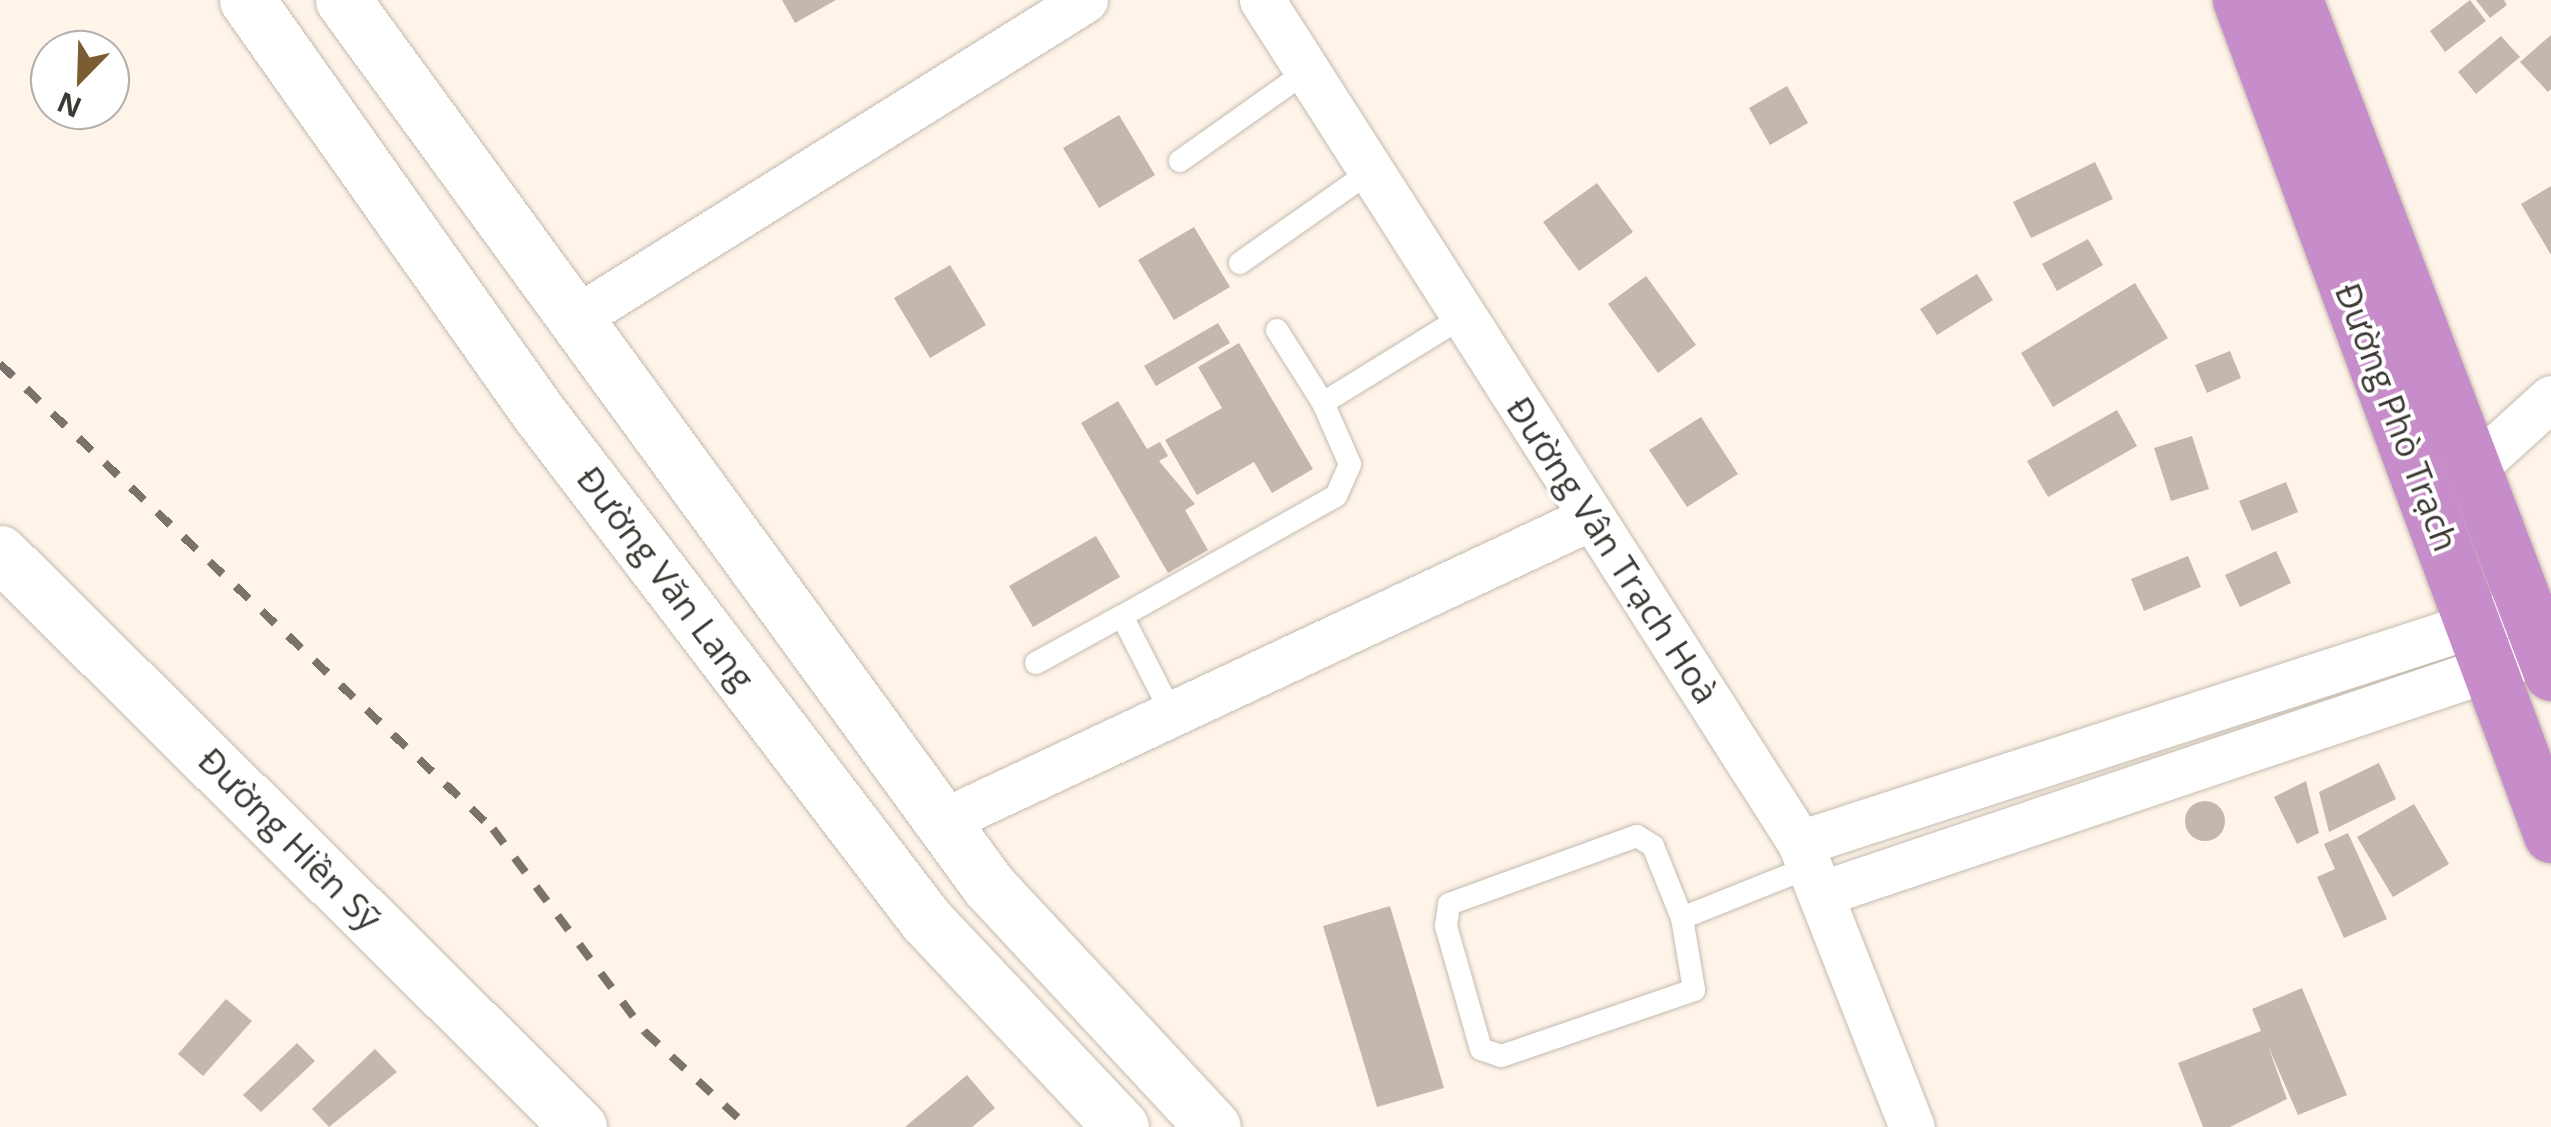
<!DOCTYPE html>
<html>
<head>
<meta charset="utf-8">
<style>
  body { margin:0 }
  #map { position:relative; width:2551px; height:1127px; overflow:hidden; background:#fef4e9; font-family:"Open Sans",sans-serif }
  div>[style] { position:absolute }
  .building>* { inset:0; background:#c3b7af }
  .round { border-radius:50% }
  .roads { filter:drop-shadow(0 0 2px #c5bbb0) drop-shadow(0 0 2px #c5bbb0) }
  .lane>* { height:22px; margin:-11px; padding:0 11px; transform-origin:11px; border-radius:11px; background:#fff }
  .street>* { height:45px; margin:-22.5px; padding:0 22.5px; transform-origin:22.5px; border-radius:22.5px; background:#fff }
  .secondary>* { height:55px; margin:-27.5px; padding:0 27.5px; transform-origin:27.5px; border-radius:27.5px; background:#fff }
  .highway>* { height:55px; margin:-27.5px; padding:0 27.5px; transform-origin:27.5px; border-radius:27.5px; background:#c78cca }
  .rail>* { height:8px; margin-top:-4px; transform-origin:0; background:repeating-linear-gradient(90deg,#79736c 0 18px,transparent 0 36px) }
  span { translate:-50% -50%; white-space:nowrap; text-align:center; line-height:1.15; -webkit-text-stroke:8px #fff; paint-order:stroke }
  .street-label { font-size:35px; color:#3c3834 }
  .north { position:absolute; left:30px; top:30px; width:100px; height:100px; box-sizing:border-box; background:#fff; border:2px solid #b1afae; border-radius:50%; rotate:203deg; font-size:28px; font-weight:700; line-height:40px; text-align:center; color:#3c3834 }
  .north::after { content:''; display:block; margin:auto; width:35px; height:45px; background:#7c5c32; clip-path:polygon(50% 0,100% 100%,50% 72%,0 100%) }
</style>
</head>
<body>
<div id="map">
  <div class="building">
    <div style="clip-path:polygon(782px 0,836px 0,795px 23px)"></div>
    <div style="clip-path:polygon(2470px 0,2486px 21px,2445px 52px,2430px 31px)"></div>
    <div style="clip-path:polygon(2476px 0,2504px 0,2507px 5px,2490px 18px)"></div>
    <div style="clip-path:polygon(2551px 35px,2551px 89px,2548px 92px,2520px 62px)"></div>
    <div style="clip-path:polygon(2501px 36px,2520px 57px,2476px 94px,2458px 72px)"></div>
    <div style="clip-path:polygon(1787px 86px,1808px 123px,1770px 145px,1749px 108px)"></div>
    <div style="clip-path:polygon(1119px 115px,1155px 175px,1099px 208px,1063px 148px)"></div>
    <div style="clip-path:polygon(2095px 162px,2113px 199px,2031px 238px,2013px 202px)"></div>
    <div style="clip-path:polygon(1597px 183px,1633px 232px,1579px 271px,1543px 222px)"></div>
    <div style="clip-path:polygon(2551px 186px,2551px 255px,2521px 204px)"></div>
    <div style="clip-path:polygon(1194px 227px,1230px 287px,1174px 320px,1138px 260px)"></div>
    <div style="clip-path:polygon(2088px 239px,2103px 265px,2057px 291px,2042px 264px)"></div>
    <div style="clip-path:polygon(950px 265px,986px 325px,930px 358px,894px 298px)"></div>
    <div style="clip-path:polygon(1977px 274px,1993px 300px,1937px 335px,1920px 309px)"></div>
    <div style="clip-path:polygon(1646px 276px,1696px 345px,1658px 373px,1608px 304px)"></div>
    <div style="clip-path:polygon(2135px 283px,2168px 338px,2053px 407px,2021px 353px)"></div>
    <div style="clip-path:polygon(1218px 323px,1230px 343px,1156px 386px,1144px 366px)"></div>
    <div style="clip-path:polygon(1239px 343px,1313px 469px,1272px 493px,1254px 462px,1197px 495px,1165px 440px,1222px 408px,1198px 367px)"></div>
    <div style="clip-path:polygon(2230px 351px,2241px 378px,2207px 393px,2195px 365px)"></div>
    <div style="clip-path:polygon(1118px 401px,1147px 449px,1160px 442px,1168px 456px,1159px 461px,1195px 504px,1185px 510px,1208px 550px,1168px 573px,1081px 423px)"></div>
    <div style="clip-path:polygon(2117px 410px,2137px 446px,2048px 497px,2027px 461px)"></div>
    <div style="clip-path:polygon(1701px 417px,1738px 474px,1687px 507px,1649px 450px)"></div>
    <div style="clip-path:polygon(2192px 436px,2209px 489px,2171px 501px,2154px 448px)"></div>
    <div style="clip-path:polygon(2286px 482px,2298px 512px,2252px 531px,2239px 501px)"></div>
    <div style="clip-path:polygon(1096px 536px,1120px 577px,1033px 627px,1009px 586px)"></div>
    <div style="clip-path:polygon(2276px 551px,2291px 583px,2240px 607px,2225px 575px)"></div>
    <div style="clip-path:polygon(2188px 556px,2201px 587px,2144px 611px,2131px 579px)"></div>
    <div style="clip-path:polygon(2379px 763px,2396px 799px,2329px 832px,2319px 792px)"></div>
    <div style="clip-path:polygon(2306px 781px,2319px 833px,2297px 844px,2274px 797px)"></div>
    <div class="round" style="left:2185px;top:801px;width:40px;height:40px"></div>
    <div style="clip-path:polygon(2414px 804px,2449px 864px,2393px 897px,2357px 837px)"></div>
    <div style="clip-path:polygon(2348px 833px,2387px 919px,2344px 938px,2317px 877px,2335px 869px,2324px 844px)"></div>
    <div style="clip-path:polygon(1390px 906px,1444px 1088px,1377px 1107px,1323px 926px)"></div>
    <div style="clip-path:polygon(2302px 988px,2347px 1095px,2298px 1115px,2268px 1046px,2287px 1099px,2230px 1127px,2203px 1127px,2178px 1063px,2261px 1031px,2252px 1009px)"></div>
    <div style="clip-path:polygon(226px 999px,252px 1021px,203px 1076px,178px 1054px)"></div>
    <div style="clip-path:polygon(297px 1043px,315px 1061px,261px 1112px,243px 1095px)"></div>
    <div style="clip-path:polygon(375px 1049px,397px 1072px,329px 1127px,312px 1109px)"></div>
    <div style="clip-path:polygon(967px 1075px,995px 1108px,972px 1127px,905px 1127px)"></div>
  </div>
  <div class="roads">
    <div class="lane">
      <div style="left:1180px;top:161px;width:156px;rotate:-35.3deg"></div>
      <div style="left:1240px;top:263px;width:160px;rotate:-35.1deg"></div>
      <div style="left:1277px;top:330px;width:86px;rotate:57.8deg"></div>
      <div style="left:1036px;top:663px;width:98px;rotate:-28.7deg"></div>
      <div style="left:1173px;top:716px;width:112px;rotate:-117deg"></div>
      <div style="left:1122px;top:616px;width:245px;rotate:-29.3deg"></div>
      <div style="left:1336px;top:496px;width:35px;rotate:-66deg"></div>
      <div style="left:1350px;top:464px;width:67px;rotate:-113.9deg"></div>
      <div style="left:1323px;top:403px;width:166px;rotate:-31.7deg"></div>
      <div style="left:1637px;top:836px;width:19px;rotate:32deg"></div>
      <div style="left:1653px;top:846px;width:78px;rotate:68.1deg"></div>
      <div style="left:1682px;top:918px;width:73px;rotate:80.5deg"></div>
      <div style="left:1694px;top:990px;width:204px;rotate:161.1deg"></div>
      <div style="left:1501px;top:1056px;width:21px;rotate:-161deg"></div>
      <div style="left:1481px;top:1049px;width:128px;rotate:-105.9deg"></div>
      <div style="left:1446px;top:926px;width:22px;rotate:-82deg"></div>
      <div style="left:1449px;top:904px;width:200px;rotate:-19.9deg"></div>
      <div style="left:1682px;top:918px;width:140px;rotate:-21.8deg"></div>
    </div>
    <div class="street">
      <div style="left:1262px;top:0;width:1000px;rotate:57.45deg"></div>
      <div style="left:1800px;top:843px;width:305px;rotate:68.5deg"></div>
      <div style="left:571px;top:321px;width:606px;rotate:-31.99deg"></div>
      <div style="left:2474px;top:468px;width:104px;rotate:-42.3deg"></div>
      <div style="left:941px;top:822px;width:719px;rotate:-25.1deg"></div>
      <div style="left:1800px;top:843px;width:742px;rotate:-17.97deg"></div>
      <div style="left:1826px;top:892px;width:733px;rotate:-18.61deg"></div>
    </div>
    <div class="secondary">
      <div style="left:247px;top:0;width:504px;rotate:54.77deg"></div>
      <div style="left:538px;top:412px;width:639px;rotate:52.63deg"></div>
      <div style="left:926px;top:920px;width:284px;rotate:46.7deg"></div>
      <div style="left:343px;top:0;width:1095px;rotate:53.91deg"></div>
      <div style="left:988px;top:885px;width:330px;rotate:47.1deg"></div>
      <div style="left:0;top:553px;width:815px;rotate:44.75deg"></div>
    </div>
    <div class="highway">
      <div style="left:2240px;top:0;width:891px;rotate:69.57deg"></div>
      <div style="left:2295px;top:0;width:720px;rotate:69.17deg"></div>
    </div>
  </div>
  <div class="rail">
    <div style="left:0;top:364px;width:678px;rotate:43.33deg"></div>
    <div style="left:493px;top:829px;width:254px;rotate:53.2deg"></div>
    <div style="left:645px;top:1032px;width:140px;rotate:42.7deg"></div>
  </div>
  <div class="street-label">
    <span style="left:2397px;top:417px;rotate:69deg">Đường Phò Trạch</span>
    <span style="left:1613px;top:550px;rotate:57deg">Đường Vân Trạch Hoà</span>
    <span style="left:666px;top:578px;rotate:53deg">Đường Văn Lang</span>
    <span style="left:290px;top:839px;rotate:45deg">Đường Hiền Sỹ</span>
  </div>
  <div class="north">N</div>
</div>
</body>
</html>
